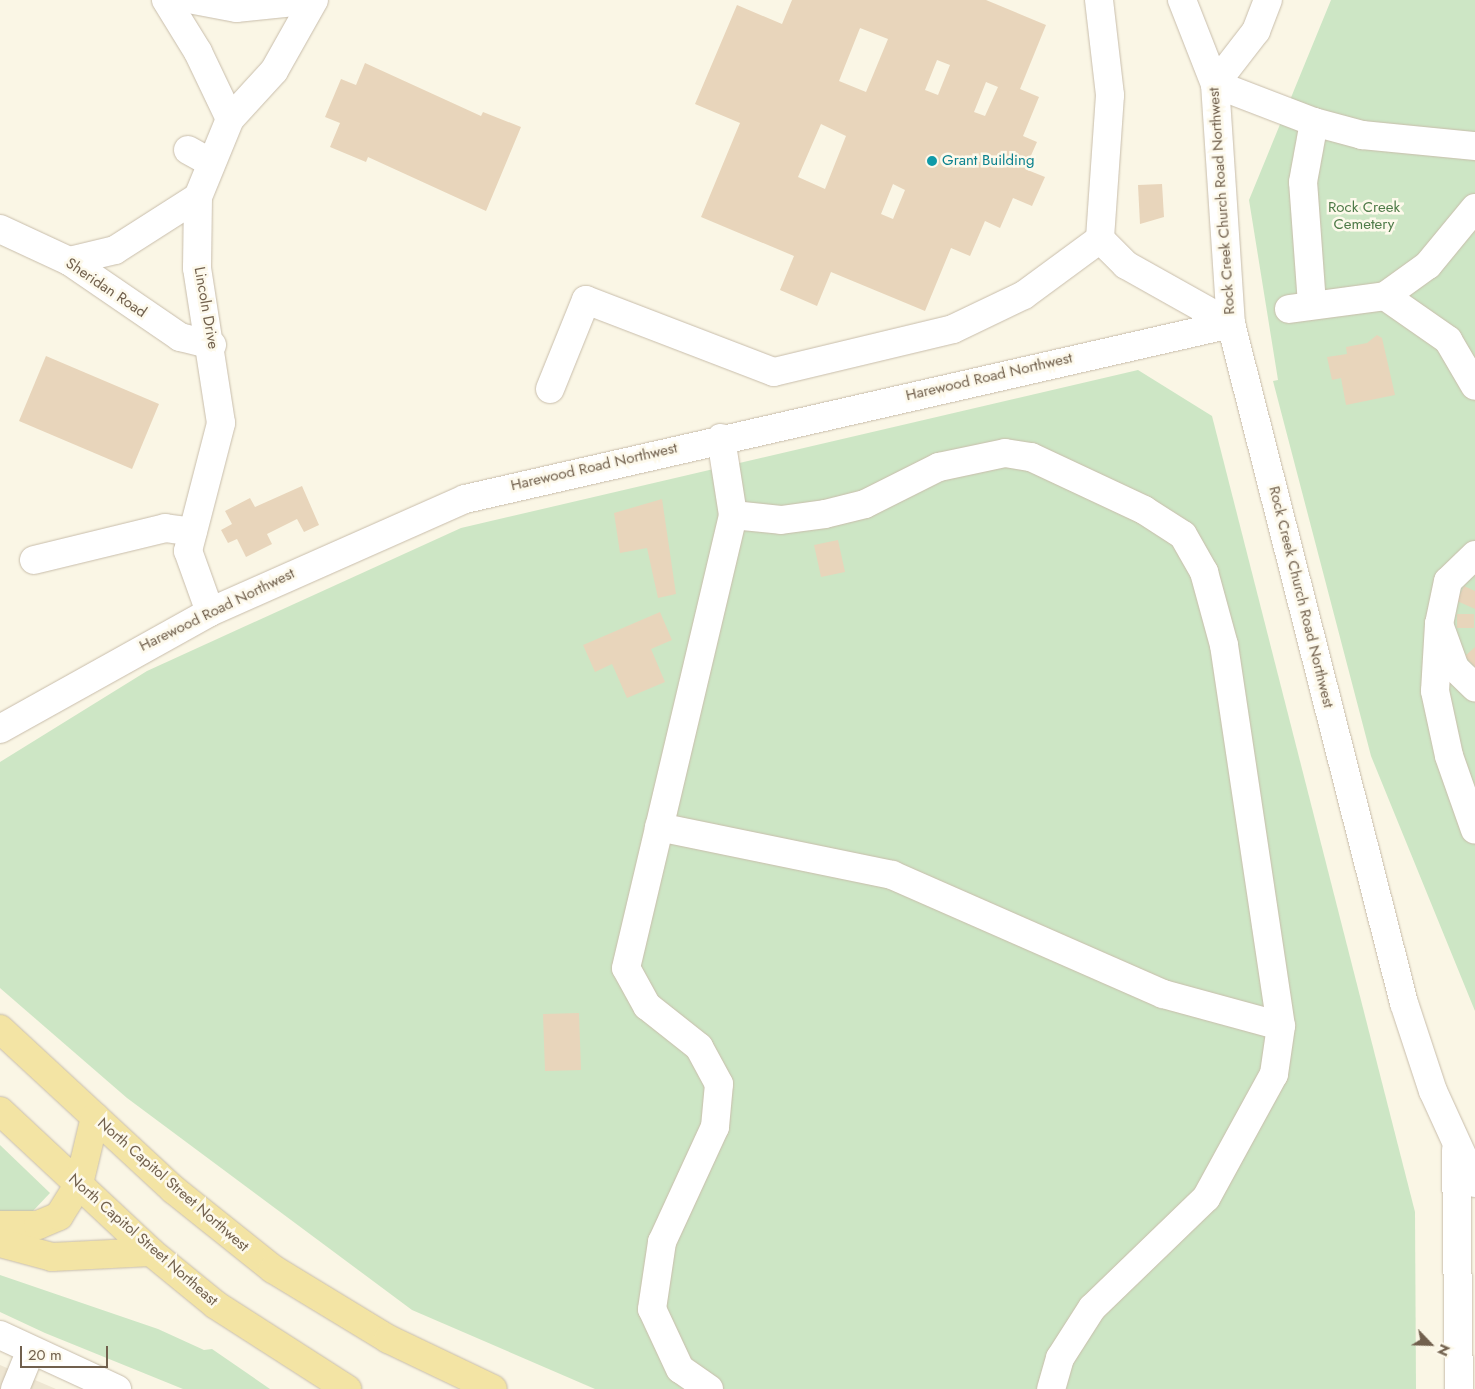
<!DOCTYPE html>
<html>
<head>
<meta charset="utf-8">
<style>
  body { margin:0 }
  #map { position:relative; width:1475px; height:1389px; overflow:hidden; background:#faf6e5; font-family:Jost,sans-serif }
  div>[style] { position:absolute }
  .residential>* { inset:0; background:#eee6d2 }
  .green>* { inset:0; background:#cde6c5 }
  .building>* { inset:0; background:#e8d5bb }
  .roads { filter:drop-shadow(0 0 1px #c8bdab) drop-shadow(0 0 1px #c8bdab) }
  .minor>* { height:28px; margin:-14px; padding:0 14px; transform-origin:14px; border-radius:14px; background:#fff }
  .major>* { height:28px; margin:-14px; padding:0 14px; transform-origin:14px; border-radius:14px; background:#f3e4a4 }
  .dots>* { width:14px; height:14px; translate:-50% -50%; box-sizing:border-box; border:2px solid #fdf9eb; border-radius:50% }
  span { translate:-50% -50%; white-space:nowrap; text-align:center; line-height:1.15; -webkit-text-stroke:5px #fdf9eb; paint-order:stroke }
  .culture-label { font-size:15px; color:#0d838f }
  .left { translate:0 -50%; text-align:left }
  .street-label { font-size:15px; color:#71604d }
  .park-label { font-size:15px; color:#4f7b49 }
  .north { position:absolute; left:1405px; top:1319px; width:50px; height:50px; -webkit-text-stroke:4px #fdf9eb; paint-order:stroke; rotate:114deg; font-size:14px; font-weight:700; line-height:20px; text-align:center; color:#71604d }
  .north::after { content:''; display:block; margin:auto; width:18px; height:22px; background:#71604d; clip-path:polygon(50% 0,100% 100%,50% 72%,0 100%) }
  .scale { position:absolute; left:20px; top:1346px; width:88px; height:22px; box-sizing:border-box; border:2px solid #71604d; border-top:0; padding-left:6px; font-size:15px; line-height:18px; white-space:nowrap; color:#71604d; -webkit-text-stroke:4px #fdf9eb; paint-order:stroke }
</style>
</head>
<body>
<div id="map">
  <div class="residential">
    <div style="clip-path:polygon(0 1365px,56px 1389px,0 1389px)"></div>
  </div>
  <div class="green">
    <div style="clip-path:polygon(1331px 0,1475px 0,1475px 1011px,1371px 756px,1273px 381px,1278px 380px,1249px 200px)"></div>
    <div style="clip-path:polygon(1138px 370px,1212px 416px,1415px 1212px,1416px 1389px,595px 1389px,412px 1310px,127px 1098px,0 988px,0 762px,147px 671px,461px 528px)"></div>
    <div style="clip-path:polygon(0 1145px,50px 1193px,32px 1212px,0 1215px)"></div>
    <div style="clip-path:polygon(0 1275px,158px 1329px,204px 1350px,212px 1349px,270px 1389px,183px 1389px,45px 1333px,0 1312px)"></div>
  </div>
  <div class="building">
    <div style="clip-path:polygon(evenodd,792px 0,986px 0,1046px 25px,1020px 89px,1039px 97px,1023px 136px,1037px 142px,1025px 169px,1045px 177px,1032px 206px,1013px 198px,1000px 228px,985px 221px,970px 256px,951px 248px,925px 311px,831px 272px,817px 306px,780px 290px,794px 256px,701px 217px,740px 123px,695px 104px,737px 5px,782px 24px,792px 0,860px 28px,888px 39px,866px 92px,839px 81px,860px 28px,792px 0,937px 60px,950px 65px,938px 95px,925px 90px,937px 60px,792px 0,986px 82px,998px 87px,985px 116px,974px 112px,986px 82px,792px 0,821px 124px,846px 136px,825px 189px,798px 177px,821px 124px,792px 0,893px 184px,905px 190px,893px 219px,881px 214px,893px 184px)"></div>
    <div style="clip-path:polygon(365px 63px,481px 116px,483px 112px,521px 127px,486px 211px,368px 157px,366px 162px,330px 147px,340px 123px,325px 117px,341px 79px,356px 85px)"></div>
    <div style="clip-path:polygon(1162px 184px,1164px 217px,1140px 224px,1138px 185px)"></div>
    <div style="clip-path:polygon(1377px 335px,1382px 338px,1395px 395px,1346px 405px,1341px 378px,1332px 380px,1327px 357px,1347px 354px,1346px 347px,1367px 343px)"></div>
    <div style="clip-path:polygon(46px 356px,159px 404px,132px 469px,19px 421px)"></div>
    <div style="clip-path:polygon(302px 486px,319px 525px,304px 532px,297px 519px,267px 534px,272px 544px,246px 557px,237px 539px,228px 543px,221px 530px,232px 524px,225px 511px,250px 498px,255px 507px)"></div>
    <div style="clip-path:polygon(662px 499px,676px 594px,658px 598px,647px 548px,620px 553px,614px 513px)"></div>
    <div style="clip-path:polygon(838px 540px,845px 572px,821px 577px,814px 545px)"></div>
    <div style="clip-path:polygon(1464px 586px,1475px 591px,1475px 609px,1457px 601px)"></div>
    <div style="clip-path:polygon(660px 612px,672px 640px,651px 649px,665px 682px,627px 698px,612px 664px,595px 672px,583px 645px)"></div>
    <div style="clip-path:polygon(1457px 614px,1474px 614px,1474px 628px,1457px 628px)"></div>
    <div style="clip-path:polygon(1475px 647px,1475px 667px,1465px 656px)"></div>
    <div style="clip-path:polygon(579px 1013px,581px 1070px,545px 1071px,543px 1014px)"></div>
  </div>
  <div class="roads">
    <div class="minor">
      <div style="left:166px;top:0;width:61px;rotate:58.4deg"></div>
      <div style="left:198px;top:52px;width:74px;rotate:64.5deg"></div>
      <div style="left:194px;top:0;width:43px;rotate:10.8deg"></div>
      <div style="left:236px;top:8px;width:78px;rotate:-5.9deg"></div>
      <div style="left:1099px;top:0;width:96px;rotate:83.4deg"></div>
      <div style="left:1110px;top:95px;width:144px;rotate:94deg"></div>
      <div style="left:1100px;top:239px;width:37px;rotate:45deg"></div>
      <div style="left:1126px;top:265px;width:120px;rotate:29.3deg"></div>
      <div style="left:1182px;top:0;width:90px;rotate:68.6deg"></div>
      <div style="left:1215px;top:84px;width:241px;rotate:86.2deg"></div>
      <div style="left:1231px;top:324px;width:701px;rotate:75.71deg"></div>
      <div style="left:1404px;top:1003px;width:93px;rotate:71.8deg"></div>
      <div style="left:1433px;top:1091px;width:101px;rotate:65.5deg"></div>
      <div style="left:1215px;top:84px;width:106px;rotate:21deg"></div>
      <div style="left:1314px;top:122px;width:50px;rotate:15.2deg"></div>
      <div style="left:1362px;top:135px;width:114px;rotate:5.6deg"></div>
      <div style="left:1215px;top:84px;width:67px;rotate:-52.3deg"></div>
      <div style="left:1256px;top:31px;width:33px;rotate:-69deg"></div>
      <div style="left:188px;top:150px;width:25px;rotate:29deg"></div>
      <div style="left:0;top:229px;width:76px;rotate:24.9deg"></div>
      <div style="left:69px;top:261px;width:135px;rotate:34.4deg"></div>
      <div style="left:180px;top:337px;width:33px;rotate:14deg"></div>
      <div style="left:69px;top:261px;width:47px;rotate:-13.4deg"></div>
      <div style="left:115px;top:250px;width:98px;rotate:-32.6deg"></div>
      <div style="left:1385px;top:296px;width:77px;rotate:34.9deg"></div>
      <div style="left:1448px;top:340px;width:53px;rotate:59.6deg"></div>
      <div style="left:1312px;top:304px;width:122px;rotate:-94.2deg"></div>
      <div style="left:1303px;top:182px;width:61px;rotate:-79.6deg"></div>
      <div style="left:1289px;top:309px;width:97px;rotate:-7.7deg"></div>
      <div style="left:1385px;top:296px;width:53px;rotate:-35.8deg"></div>
      <div style="left:1428px;top:265px;width:74px;rotate:-50.5deg"></div>
      <div style="left:550px;top:389px;width:96px;rotate:-68deg"></div>
      <div style="left:586px;top:300px;width:201px;rotate:21deg"></div>
      <div style="left:774px;top:372px;width:184px;rotate:-13.5deg"></div>
      <div style="left:953px;top:329px;width:79px;rotate:-25.6deg"></div>
      <div style="left:1024px;top:295px;width:94px;rotate:-36.4deg"></div>
      <div style="left:733px;top:515px;width:48px;rotate:5.9deg"></div>
      <div style="left:781px;top:520px;width:44px;rotate:-7.8deg"></div>
      <div style="left:825px;top:514px;width:41px;rotate:-14deg"></div>
      <div style="left:865px;top:504px;width:83px;rotate:-26.6deg"></div>
      <div style="left:939px;top:467px;width:67px;rotate:-12deg"></div>
      <div style="left:1005px;top:453px;width:26px;rotate:9deg"></div>
      <div style="left:1031px;top:457px;width:125px;rotate:25.1deg"></div>
      <div style="left:1144px;top:510px;width:46px;rotate:32.7deg"></div>
      <div style="left:1183px;top:535px;width:43px;rotate:60.4deg"></div>
      <div style="left:1204px;top:572px;width:76px;rotate:74.7deg"></div>
      <div style="left:1224px;top:645px;width:385px;rotate:81.5deg"></div>
      <div style="left:1281px;top:1026px;width:49px;rotate:98.3deg"></div>
      <div style="left:1274px;top:1074px;width:141px;rotate:118.7deg"></div>
      <div style="left:1206px;top:1198px;width:158px;rotate:136deg"></div>
      <div style="left:1092px;top:1308px;width:59px;rotate:122.6deg"></div>
      <div style="left:1060px;top:1358px;width:32px;rotate:106deg"></div>
      <div style="left:1475px;top:555px;width:37px;rotate:136deg"></div>
      <div style="left:1448px;top:581px;width:44px;rotate:101.8deg"></div>
      <div style="left:1439px;top:624px;width:47px;rotate:70deg"></div>
      <div style="left:1455px;top:668px;width:28px;rotate:44deg"></div>
      <div style="left:34px;top:560px;width:135px;rotate:-13.7deg"></div>
      <div style="left:165px;top:528px;width:28px;rotate:8deg"></div>
      <div style="left:210px;top:612px;width:65px;rotate:-109.8deg"></div>
      <div style="left:188px;top:551px;width:132px;rotate:-75.5deg"></div>
      <div style="left:221px;top:423px;width:157px;rotate:-98.8deg"></div>
      <div style="left:197px;top:268px;width:71px;rotate:-89.2deg"></div>
      <div style="left:198px;top:197px;width:84px;rotate:-67.7deg"></div>
      <div style="left:230px;top:119px;width:65px;rotate:-47.5deg"></div>
      <div style="left:274px;top:71px;width:81px;rotate:-60.6deg"></div>
      <div style="left:1439px;top:624px;width:67px;rotate:93.4deg"></div>
      <div style="left:1435px;top:691px;width:66px;rotate:77.8deg"></div>
      <div style="left:1449px;top:756px;width:78px;rotate:70.6deg"></div>
      <div style="left:0;top:729px;width:240px;rotate:-29.1deg"></div>
      <div style="left:210px;top:612px;width:279px;rotate:-23.9deg"></div>
      <div style="left:465px;top:499px;width:786px;rotate:-12.87deg"></div>
      <div style="left:659px;top:827px;width:238px;rotate:11.6deg"></div>
      <div style="left:892px;top:875px;width:296px;rotate:23.7deg"></div>
      <div style="left:1163px;top:994px;width:122px;rotate:15.2deg"></div>
      <div style="left:1456px;top:1150px;width:239px;rotate:89.3deg"></div>
      <div style="left:0;top:1335px;width:129px;rotate:24.8deg"></div>
      <div style="left:15px;top:1389px;width:42px;rotate:-67.7deg"></div>
      <div style="left:709px;top:1389px;width:35px;rotate:-145deg"></div>
      <div style="left:680px;top:1369px;width:66px;rotate:-115deg"></div>
      <div style="left:652px;top:1309px;width:68px;rotate:-81.5deg"></div>
      <div style="left:662px;top:1242px;width:127px;rotate:-65.3deg"></div>
      <div style="left:715px;top:1127px;width:43px;rotate:-84.7deg"></div>
      <div style="left:719px;top:1084px;width:42px;rotate:-118.4deg"></div>
      <div style="left:699px;top:1047px;width:66px;rotate:-141.7deg"></div>
      <div style="left:647px;top:1006px;width:43px;rotate:-118.9deg"></div>
      <div style="left:626px;top:968px;width:465px;rotate:-76.7deg"></div>
      <div style="left:733px;top:515px;width:78px;rotate:-98.9deg"></div>
    </div>
    <div class="major">
      <div style="left:0;top:1029px;width:237px;rotate:42.8deg"></div>
      <div style="left:174px;top:1190px;width:127px;rotate:38.6deg"></div>
      <div style="left:273px;top:1269px;width:135px;rotate:31.3deg"></div>
      <div style="left:388px;top:1339px;width:116px;rotate:25.5deg"></div>
      <div style="left:0;top:1111px;width:207px;rotate:43deg"></div>
      <div style="left:151px;top:1252px;width:84px;rotate:39.2deg"></div>
      <div style="left:216px;top:1305px;width:156px;rotate:32.7deg"></div>
      <div style="left:0;top:1225px;width:38px"></div>
      <div style="left:38px;top:1225px;width:23px;rotate:-23deg"></div>
      <div style="left:59px;top:1216px;width:38px;rotate:-58deg"></div>
      <div style="left:79px;top:1184px;width:69px;rotate:-76.6deg"></div>
      <div style="left:0;top:1243px;width:54px;rotate:15.1deg"></div>
      <div style="left:52px;top:1257px;width:99px;rotate:-2.9deg"></div>
    </div>
  </div>
  <div class="dots">
    <div style="left:932px;top:161px;background:#0f9aa8"></div>
  </div>
  <div class="culture-label">
    <span class="left" style="left:942px;top:161px">Grant Building</span>
  </div>
  <div class="street-label">
    <span style="left:1222px;top:201px;rotate:-94deg">Rock Creek Church Road Northwest</span>
    <span style="left:106px;top:288px;rotate:34deg">Sheridan Road</span>
    <span style="left:206px;top:308px;rotate:80deg">Lincoln Drive</span>
    <span style="left:989px;top:377px;rotate:-13deg">Harewood Road Northwest</span>
    <span style="left:594px;top:467px;rotate:-13deg">Harewood Road Northwest</span>
    <span style="left:1301px;top:597px;rotate:76deg">Rock Creek Church Road Northwest</span>
    <span style="left:217px;top:610px;rotate:-26deg">Harewood Road Northwest</span>
    <span style="left:173px;top:1185px;rotate:41deg">North Capitol Street Northwest</span>
    <span style="left:143px;top:1240px;rotate:41deg">North Capitol Street Northeast</span>
  </div>
  <div class="park-label">
    <span style="left:1364px;top:216px">Rock Creek<br>Cemetery</span>
  </div>
  <div class="north">N</div>
  <div class="scale">20 m</div>
</div>
</body>
</html>
